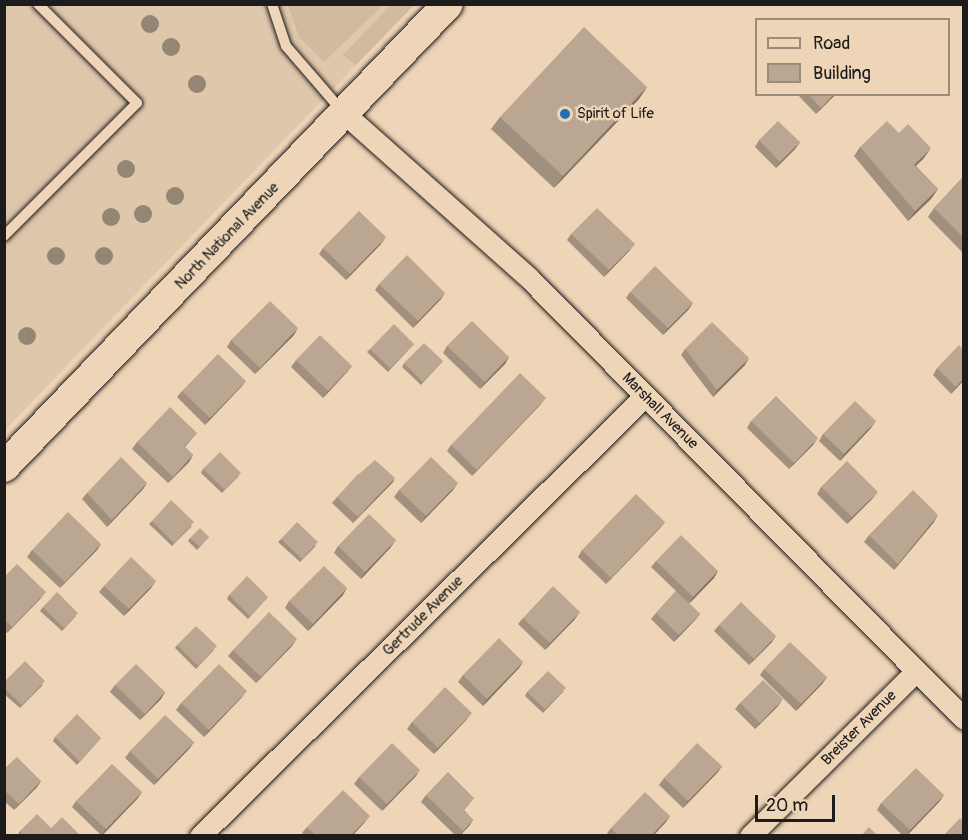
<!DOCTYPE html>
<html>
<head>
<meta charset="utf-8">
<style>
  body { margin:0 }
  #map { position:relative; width:968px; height:840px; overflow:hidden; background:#efd5b7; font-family:Pangolin,sans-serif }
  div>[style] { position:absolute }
  .built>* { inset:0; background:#dfc7ac }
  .green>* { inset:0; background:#d0baa0 }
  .roads { filter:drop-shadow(0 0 2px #1c1c1c) drop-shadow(0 0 2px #1c1c1c) }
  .lane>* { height:10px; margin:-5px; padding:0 5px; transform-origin:5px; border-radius:5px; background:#efd5b7 }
  .street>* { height:21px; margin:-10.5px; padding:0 10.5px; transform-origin:10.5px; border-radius:10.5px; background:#efd5b7 }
  .secondary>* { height:30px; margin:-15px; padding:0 15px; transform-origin:15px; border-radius:15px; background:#efd5b7 }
  .trees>* { width:18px; height:18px; margin:-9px; border-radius:50%; background:#948574 }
  .wall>* { inset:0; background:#a1907d }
  .shaded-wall>* { inset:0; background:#837566 }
  .building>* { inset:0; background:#bba791 }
  .dots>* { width:16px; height:16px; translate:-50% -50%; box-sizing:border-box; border:3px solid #efd5b7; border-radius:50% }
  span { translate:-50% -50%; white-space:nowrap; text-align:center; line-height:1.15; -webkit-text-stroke:5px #efd5b7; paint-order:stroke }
  .poi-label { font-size:15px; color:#1c1c1c }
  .left { translate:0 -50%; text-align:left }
  .street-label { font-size:15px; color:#1c1c1c }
  .frame { position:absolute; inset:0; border:6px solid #1c1c1c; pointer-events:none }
  .legend { position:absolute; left:755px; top:18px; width:195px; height:78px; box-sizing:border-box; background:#efd5b7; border:2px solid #9b8b79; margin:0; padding:8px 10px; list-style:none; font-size:18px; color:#1c1c1c }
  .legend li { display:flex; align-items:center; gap:12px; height:30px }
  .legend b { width:30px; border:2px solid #9b8b79 }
  .scale { position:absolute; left:755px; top:795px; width:80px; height:27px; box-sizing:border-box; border:3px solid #1c1c1c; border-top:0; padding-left:8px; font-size:18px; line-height:21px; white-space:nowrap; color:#1c1c1c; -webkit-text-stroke:4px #efd5b7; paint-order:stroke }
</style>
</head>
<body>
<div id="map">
  <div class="built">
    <div style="clip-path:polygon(5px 5px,414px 5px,5px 430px)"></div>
  </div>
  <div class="green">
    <div style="clip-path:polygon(392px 4px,414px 5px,356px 65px,343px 55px)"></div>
    <div style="clip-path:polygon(288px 5px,288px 4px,383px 5px,324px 62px,299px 37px)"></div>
  </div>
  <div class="roads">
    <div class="lane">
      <div style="left:272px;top:4px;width:44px;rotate:71.6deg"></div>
      <div style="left:286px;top:46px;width:87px;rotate:49.2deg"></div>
      <div style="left:4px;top:236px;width:188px;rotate:-45deg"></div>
      <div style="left:137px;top:103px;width:140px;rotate:-135deg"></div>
    </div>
    <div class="street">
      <div style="left:345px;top:114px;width:246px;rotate:41.7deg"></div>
      <div style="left:529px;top:278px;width:619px;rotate:45.39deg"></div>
      <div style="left:200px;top:836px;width:626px;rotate:-44.68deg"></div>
      <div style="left:750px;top:836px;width:234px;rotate:-44.8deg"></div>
    </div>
    <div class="secondary">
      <div style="left:4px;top:467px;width:641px;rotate:-46.2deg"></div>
    </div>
  </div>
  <div class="trees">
    <div style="left:150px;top:24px"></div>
    <div style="left:171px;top:47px"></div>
    <div style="left:197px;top:84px"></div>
    <div style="left:126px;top:169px"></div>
    <div style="left:175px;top:196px"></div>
    <div style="left:143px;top:214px"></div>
    <div style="left:111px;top:217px"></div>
    <div style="left:56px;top:256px"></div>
    <div style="left:104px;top:256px"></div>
    <div style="left:27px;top:336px"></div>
  </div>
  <div class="wall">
    <div style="clip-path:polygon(647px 87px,639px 99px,554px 188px,491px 129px,500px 117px)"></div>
    <div style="clip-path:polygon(797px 94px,836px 94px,816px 114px)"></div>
    <div style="clip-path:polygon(759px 140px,800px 142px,795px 149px,776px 168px,755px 147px)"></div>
    <div style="clip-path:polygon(860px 147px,924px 158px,916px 166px,938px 189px,931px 199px,908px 221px,854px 156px)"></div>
    <div style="clip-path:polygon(963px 177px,963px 253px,928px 217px,934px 208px)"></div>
    <div style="clip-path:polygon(571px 234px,630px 250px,604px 277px,567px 240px)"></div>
    <div style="clip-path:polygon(381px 244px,346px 280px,319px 254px,323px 248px)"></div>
    <div style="clip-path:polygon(379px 284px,441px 299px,413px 328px,375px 290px)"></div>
    <div style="clip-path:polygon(630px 292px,693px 303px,688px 310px,663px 335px,626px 298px)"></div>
    <div style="clip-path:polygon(294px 335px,255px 374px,227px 347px,231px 340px)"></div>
    <div style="clip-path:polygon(414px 344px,388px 372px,367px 352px,370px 349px)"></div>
    <div style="clip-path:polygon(447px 346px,509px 357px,505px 364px,480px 389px,443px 353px)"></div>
    <div style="clip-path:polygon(685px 349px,745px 365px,713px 397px,681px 355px)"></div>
    <div style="clip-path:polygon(296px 360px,352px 366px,347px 372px,323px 398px,291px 367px)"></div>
    <div style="clip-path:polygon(443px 361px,421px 385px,402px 367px,404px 363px)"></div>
    <div style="clip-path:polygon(937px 368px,963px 381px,951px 394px,933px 375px)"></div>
    <div style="clip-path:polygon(246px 381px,241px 387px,205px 425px,177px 397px,182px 391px)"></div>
    <div style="clip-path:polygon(541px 404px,472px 476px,447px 451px,451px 445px)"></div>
    <div style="clip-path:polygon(751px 421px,813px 445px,789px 469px,747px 428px)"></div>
    <div style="clip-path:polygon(871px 428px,840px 461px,819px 441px,823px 434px)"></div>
    <div style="clip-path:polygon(197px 433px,185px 447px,193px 455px,189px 462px,168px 483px,132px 449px,137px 442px)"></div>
    <div style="clip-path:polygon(203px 469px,239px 476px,222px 493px,201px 473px)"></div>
    <div style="clip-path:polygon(393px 482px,353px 523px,332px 503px,337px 497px)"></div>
    <div style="clip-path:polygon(147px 483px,143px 489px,107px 527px,82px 499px,87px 493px)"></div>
    <div style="clip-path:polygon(821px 487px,873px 498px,847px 524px,817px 494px)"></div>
    <div style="clip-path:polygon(399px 490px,453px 490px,421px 523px,394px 497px)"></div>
    <div style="clip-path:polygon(152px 521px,192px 526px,172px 546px,149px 524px)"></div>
    <div style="clip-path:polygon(665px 522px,660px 528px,606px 584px,578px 557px,582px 550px)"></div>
    <div style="clip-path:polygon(934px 522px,894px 570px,864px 542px,869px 535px)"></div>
    <div style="clip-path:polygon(209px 537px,197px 550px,188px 541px,190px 538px)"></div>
    <div style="clip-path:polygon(281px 539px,316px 546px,300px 562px,278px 542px)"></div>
    <div style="clip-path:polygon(101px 544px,97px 550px,60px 588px,27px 557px,32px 550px)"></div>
    <div style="clip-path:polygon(338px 546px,391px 547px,361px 579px,334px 553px)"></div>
    <div style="clip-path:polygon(656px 561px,718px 571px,714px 578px,689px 603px,700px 614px,695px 620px,674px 642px,651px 619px,656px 613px,676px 591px,651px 567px)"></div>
    <div style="clip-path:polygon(4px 577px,41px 598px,7px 633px,4px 630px)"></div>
    <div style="clip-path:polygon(104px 586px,151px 588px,124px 616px,99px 592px)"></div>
    <div style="clip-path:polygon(229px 595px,268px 597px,248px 619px,227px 599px)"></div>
    <div style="clip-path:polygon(343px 595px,308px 631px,285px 608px,289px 601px)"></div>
    <div style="clip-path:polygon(43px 607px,76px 616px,62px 631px,40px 611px)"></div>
    <div style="clip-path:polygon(523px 618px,575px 619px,545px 650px,518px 624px)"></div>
    <div style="clip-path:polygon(719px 625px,772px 642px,749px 665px,714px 631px)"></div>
    <div style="clip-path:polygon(177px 645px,214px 650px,196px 669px,175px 648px)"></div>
    <div style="clip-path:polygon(292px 646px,256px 683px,228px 656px,233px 650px)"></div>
    <div style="clip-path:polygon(523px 662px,519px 668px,483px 706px,458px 682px,463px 675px)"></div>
    <div style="clip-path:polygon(764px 669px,827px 677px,822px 684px,796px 711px,760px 675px)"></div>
    <div style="clip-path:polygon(4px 682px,43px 685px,20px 708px,4px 694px)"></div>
    <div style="clip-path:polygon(115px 685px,165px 692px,161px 699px,140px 720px,110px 692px)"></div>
    <div style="clip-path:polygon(564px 691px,543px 713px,525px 696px,527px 692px)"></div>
    <div style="clip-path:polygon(242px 697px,204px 737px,176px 710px,181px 703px)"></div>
    <div style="clip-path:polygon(740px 703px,778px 706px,755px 729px,735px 709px)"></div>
    <div style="clip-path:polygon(467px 719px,434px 754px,407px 729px,412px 722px)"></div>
    <div style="clip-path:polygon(55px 737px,101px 738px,77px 765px,53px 741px)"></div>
    <div style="clip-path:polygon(194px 742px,189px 749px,154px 785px,125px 758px,130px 751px)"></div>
    <div style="clip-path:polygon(722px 766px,717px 773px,683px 808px,659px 785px,664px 778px)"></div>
    <div style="clip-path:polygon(4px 769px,41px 781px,37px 787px,14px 810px,4px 801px)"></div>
    <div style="clip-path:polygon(416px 776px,382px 811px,354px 784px,359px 777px)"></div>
    <div style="clip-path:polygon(142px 792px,137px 799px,102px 836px,72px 807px,76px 801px)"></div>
    <div style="clip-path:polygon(426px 795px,474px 798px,464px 810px,473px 820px,469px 826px,460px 836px,456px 836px,421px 802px)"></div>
    <div style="clip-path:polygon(944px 795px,939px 802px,907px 836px,903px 836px,877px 810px,881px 803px)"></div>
    <div style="clip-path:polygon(670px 816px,665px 823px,653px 836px,607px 836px,606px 835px,611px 828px)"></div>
    <div style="clip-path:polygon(365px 822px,352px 836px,304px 836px,302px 833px,307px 827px)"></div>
    <div style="clip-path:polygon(20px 831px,81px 836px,17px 836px)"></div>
  </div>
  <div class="shaded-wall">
    <div style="clip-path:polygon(647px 87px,639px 99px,554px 188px,563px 176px)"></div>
    <div style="clip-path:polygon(834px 94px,836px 94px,816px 114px,821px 108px)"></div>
    <div style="clip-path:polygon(800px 142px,795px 149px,776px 168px,780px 162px)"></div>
    <div style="clip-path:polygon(931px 148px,924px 158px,907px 174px,914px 165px)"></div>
    <div style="clip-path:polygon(938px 189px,931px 199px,908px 221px,915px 211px)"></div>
    <div style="clip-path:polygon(386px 237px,381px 244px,346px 280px,350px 274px)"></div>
    <div style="clip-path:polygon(635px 244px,630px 250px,604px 277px,609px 270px)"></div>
    <div style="clip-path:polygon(445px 293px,441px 299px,413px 328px,418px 321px)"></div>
    <div style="clip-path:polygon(693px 303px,688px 310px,663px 335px,668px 328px)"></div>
    <div style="clip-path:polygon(298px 328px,294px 335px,255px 374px,260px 368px)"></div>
    <div style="clip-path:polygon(509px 357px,505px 364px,480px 389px,485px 382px)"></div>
    <div style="clip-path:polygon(749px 358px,745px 365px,713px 397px,717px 390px)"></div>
    <div style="clip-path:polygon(352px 366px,347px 372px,323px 398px,328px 391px)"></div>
    <div style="clip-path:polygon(963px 379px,963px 381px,951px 394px,956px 387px)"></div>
    <div style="clip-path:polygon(246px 381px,241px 387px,205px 425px,210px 418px)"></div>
    <div style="clip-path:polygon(546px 398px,541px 404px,472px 476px,477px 470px)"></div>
    <div style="clip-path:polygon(876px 421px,871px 428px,840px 461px,844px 454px)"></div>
    <div style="clip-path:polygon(818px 438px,813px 445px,789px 469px,794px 463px)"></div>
    <div style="clip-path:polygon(193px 455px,189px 462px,168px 483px,173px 477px)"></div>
    <div style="clip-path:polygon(395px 478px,393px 482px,353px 523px,358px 517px)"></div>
    <div style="clip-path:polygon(147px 483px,143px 489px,107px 527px,112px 520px)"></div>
    <div style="clip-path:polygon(458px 483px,453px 490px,421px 523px,426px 516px)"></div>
    <div style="clip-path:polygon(878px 492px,873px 498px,847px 524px,852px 517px)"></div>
    <div style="clip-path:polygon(938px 515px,934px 522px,894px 570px,898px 564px)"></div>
    <div style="clip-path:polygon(665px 522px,660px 528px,606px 584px,611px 578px)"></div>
    <div style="clip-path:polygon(396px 540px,391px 547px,361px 579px,365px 572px)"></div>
    <div style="clip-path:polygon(101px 544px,97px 550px,60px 588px,65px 582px)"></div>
    <div style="clip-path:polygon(718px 571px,714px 578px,689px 604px,693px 597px)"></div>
    <div style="clip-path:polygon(156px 581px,151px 588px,124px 616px,129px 609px)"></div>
    <div style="clip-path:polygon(347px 588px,343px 595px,308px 631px,313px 624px)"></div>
    <div style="clip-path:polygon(46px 592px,41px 598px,7px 633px,12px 627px)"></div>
    <div style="clip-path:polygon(580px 612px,575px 619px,545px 650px,550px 643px)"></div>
    <div style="clip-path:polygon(700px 614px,695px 620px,674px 642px,679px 635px)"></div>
    <div style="clip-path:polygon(776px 636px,772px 642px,749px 665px,754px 659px)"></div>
    <div style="clip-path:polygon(297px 639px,292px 646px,256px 683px,261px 677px)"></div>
    <div style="clip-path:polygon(523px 662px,519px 668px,483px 706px,487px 699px)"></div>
    <div style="clip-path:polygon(827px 677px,822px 684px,796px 711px,801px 704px)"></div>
    <div style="clip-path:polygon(247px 691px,242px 697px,204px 737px,209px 730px)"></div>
    <div style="clip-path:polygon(165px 692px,161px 699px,140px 720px,145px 714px)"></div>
    <div style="clip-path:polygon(783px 699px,778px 706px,755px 729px,760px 723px)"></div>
    <div style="clip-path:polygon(472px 713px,467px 719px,434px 754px,438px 748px)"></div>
    <div style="clip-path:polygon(194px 742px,189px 749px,154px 785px,158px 779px)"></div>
    <div style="clip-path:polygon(722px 766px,717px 773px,683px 808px,688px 801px)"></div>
    <div style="clip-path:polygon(420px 770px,416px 776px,382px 811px,387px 804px)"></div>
    <div style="clip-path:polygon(41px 781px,37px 787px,14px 810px,19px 804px)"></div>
    <div style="clip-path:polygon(142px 792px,137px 799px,101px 836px,106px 829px)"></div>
    <div style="clip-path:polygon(944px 795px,939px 802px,906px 836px,910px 830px)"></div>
    <div style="clip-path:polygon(370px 816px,365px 822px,352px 836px,350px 836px)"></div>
    <div style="clip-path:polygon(670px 816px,665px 823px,653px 836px,651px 836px)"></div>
    <div style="clip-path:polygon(473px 820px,469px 826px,459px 836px,463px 831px)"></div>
  </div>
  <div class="building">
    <div style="clip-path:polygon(584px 27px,647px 87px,563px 176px,500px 117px)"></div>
    <div style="clip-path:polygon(808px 94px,834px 94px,821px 108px)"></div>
    <div style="clip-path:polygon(778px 121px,800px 142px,780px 162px,759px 140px)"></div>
    <div style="clip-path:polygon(887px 121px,899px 133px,908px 124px,931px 148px,914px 165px,938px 189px,915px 211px,860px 147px)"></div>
    <div style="clip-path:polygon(963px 177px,963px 237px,934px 208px)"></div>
    <div style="clip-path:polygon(597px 208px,635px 244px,609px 270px,571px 234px)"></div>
    <div style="clip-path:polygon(359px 211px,386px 237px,350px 274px,323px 248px)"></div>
    <div style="clip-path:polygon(407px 255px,445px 293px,418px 321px,379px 284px)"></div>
    <div style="clip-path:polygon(655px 266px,693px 303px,668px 328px,630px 292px)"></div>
    <div style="clip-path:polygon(270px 301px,298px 328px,260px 368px,231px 340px)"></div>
    <div style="clip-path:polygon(472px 321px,509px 357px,485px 382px,447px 346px)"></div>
    <div style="clip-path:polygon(712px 322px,749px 358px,717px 390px,685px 349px)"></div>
    <div style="clip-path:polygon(394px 324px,414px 344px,390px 368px,370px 349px)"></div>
    <div style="clip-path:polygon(320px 335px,352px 366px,328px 391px,296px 360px)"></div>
    <div style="clip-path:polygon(424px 343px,443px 361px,423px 382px,404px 363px)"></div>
    <div style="clip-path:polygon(959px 345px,963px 350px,963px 379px,956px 387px,937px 368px)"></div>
    <div style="clip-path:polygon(218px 354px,246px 381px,210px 418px,182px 391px)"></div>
    <div style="clip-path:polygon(520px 373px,546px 398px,477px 470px,451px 445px)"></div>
    <div style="clip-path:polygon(776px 396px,818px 438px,794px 463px,751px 421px)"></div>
    <div style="clip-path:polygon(855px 401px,876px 421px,844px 454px,823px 434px)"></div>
    <div style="clip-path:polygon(170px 407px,197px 433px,184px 446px,193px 455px,173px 477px,137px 442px)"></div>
    <div style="clip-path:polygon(220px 452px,241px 473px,225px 490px,203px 469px)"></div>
    <div style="clip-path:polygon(121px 457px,147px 483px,112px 520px,87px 493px)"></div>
    <div style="clip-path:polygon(431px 457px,458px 483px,426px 516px,399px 490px)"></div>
    <div style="clip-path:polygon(375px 460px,395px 478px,377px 497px,379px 494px,358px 475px)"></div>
    <div style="clip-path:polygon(847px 461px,878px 492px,852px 517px,821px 487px)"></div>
    <div style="clip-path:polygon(358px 474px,379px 494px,358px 517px,337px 497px)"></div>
    <div style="clip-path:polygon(913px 490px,938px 515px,898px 564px,869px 535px)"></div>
    <div style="clip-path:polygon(636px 494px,665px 522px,611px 578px,582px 550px)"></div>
    <div style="clip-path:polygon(171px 500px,194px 522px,174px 543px,152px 521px)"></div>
    <div style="clip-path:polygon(68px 512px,101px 544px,65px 582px,32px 550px)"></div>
    <div style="clip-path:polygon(369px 514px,396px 540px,365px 572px,338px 546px)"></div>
    <div style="clip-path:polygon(297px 522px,318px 542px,302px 559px,281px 539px)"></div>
    <div style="clip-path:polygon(200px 528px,209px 537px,200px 547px,190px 538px)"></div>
    <div style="clip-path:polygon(681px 535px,718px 571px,693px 597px,656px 561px)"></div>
    <div style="clip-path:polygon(131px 557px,156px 581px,129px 609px,104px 586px)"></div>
    <div style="clip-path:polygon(17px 564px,46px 592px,12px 627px,4px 619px,4px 577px)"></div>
    <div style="clip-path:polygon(324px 566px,347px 588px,313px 624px,289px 601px)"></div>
    <div style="clip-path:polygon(247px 576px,268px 597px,250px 616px,229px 595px)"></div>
    <div style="clip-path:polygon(553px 586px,580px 612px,550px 643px,523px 618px)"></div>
    <div style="clip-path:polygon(676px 591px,700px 614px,679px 635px,656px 613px)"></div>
    <div style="clip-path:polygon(57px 592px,78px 613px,64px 628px,43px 607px)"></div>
    <div style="clip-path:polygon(741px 602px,776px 636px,754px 659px,719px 625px)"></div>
    <div style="clip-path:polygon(269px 612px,297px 639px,261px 677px,233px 650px)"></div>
    <div style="clip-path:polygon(196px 626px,217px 646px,198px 666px,177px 645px)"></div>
    <div style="clip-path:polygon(499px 638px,523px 662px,487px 699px,463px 675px)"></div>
    <div style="clip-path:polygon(790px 642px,827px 677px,801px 704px,764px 669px)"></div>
    <div style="clip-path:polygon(25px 661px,45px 681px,22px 705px,4px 688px,4px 682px)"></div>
    <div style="clip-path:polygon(136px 664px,165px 692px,145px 714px,115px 685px)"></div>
    <div style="clip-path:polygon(219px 664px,247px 691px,209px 730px,181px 703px)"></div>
    <div style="clip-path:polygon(548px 671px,566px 688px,545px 709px,527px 692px)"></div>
    <div style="clip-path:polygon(763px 680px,783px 699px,760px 723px,740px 703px)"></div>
    <div style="clip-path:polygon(445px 687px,472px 713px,438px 748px,412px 722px)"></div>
    <div style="clip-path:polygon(77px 714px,101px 738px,80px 762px,55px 737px)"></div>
    <div style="clip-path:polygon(165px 715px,194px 742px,158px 779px,130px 751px)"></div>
    <div style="clip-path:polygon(392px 743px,420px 770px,387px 804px,359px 777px)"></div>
    <div style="clip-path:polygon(697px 743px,722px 766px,688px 801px,664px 778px)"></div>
    <div style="clip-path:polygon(17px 757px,41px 781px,19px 804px,4px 790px,4px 769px)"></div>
    <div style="clip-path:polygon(112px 764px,142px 792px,106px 829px,76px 801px)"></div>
    <div style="clip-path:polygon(916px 768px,944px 795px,910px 830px,881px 803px)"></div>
    <div style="clip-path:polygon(448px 772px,474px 798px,463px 810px,473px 820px,463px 831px,426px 795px)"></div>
    <div style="clip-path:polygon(343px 790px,370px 816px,350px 836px,316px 836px,307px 827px)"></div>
    <div style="clip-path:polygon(645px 792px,670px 816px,651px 836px,618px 836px,611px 828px)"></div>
    <div style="clip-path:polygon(37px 814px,51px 828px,62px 817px,81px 836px,24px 836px,20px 831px)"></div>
    <div style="clip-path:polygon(960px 818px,963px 822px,963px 836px,943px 836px)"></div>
    <div style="clip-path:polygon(869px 827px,878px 836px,861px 836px)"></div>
  </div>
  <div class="dots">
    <div style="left:565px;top:114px;background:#1f6fb2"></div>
  </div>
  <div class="poi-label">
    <span class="left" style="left:577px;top:114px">Spirit of Life</span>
  </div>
  <div class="street-label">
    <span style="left:227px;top:236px;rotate:-46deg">North National Avenue</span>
    <span style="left:660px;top:411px;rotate:45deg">Marshall Avenue</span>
    <span style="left:423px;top:616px;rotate:-45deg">Gertrude Avenue</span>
    <span style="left:859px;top:728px;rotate:-45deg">Breister Avenue</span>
  </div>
  <div class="frame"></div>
  <ul class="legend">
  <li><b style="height:8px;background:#efd5b7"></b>Road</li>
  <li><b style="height:16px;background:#bba791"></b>Building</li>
  </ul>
  <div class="scale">20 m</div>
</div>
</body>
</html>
